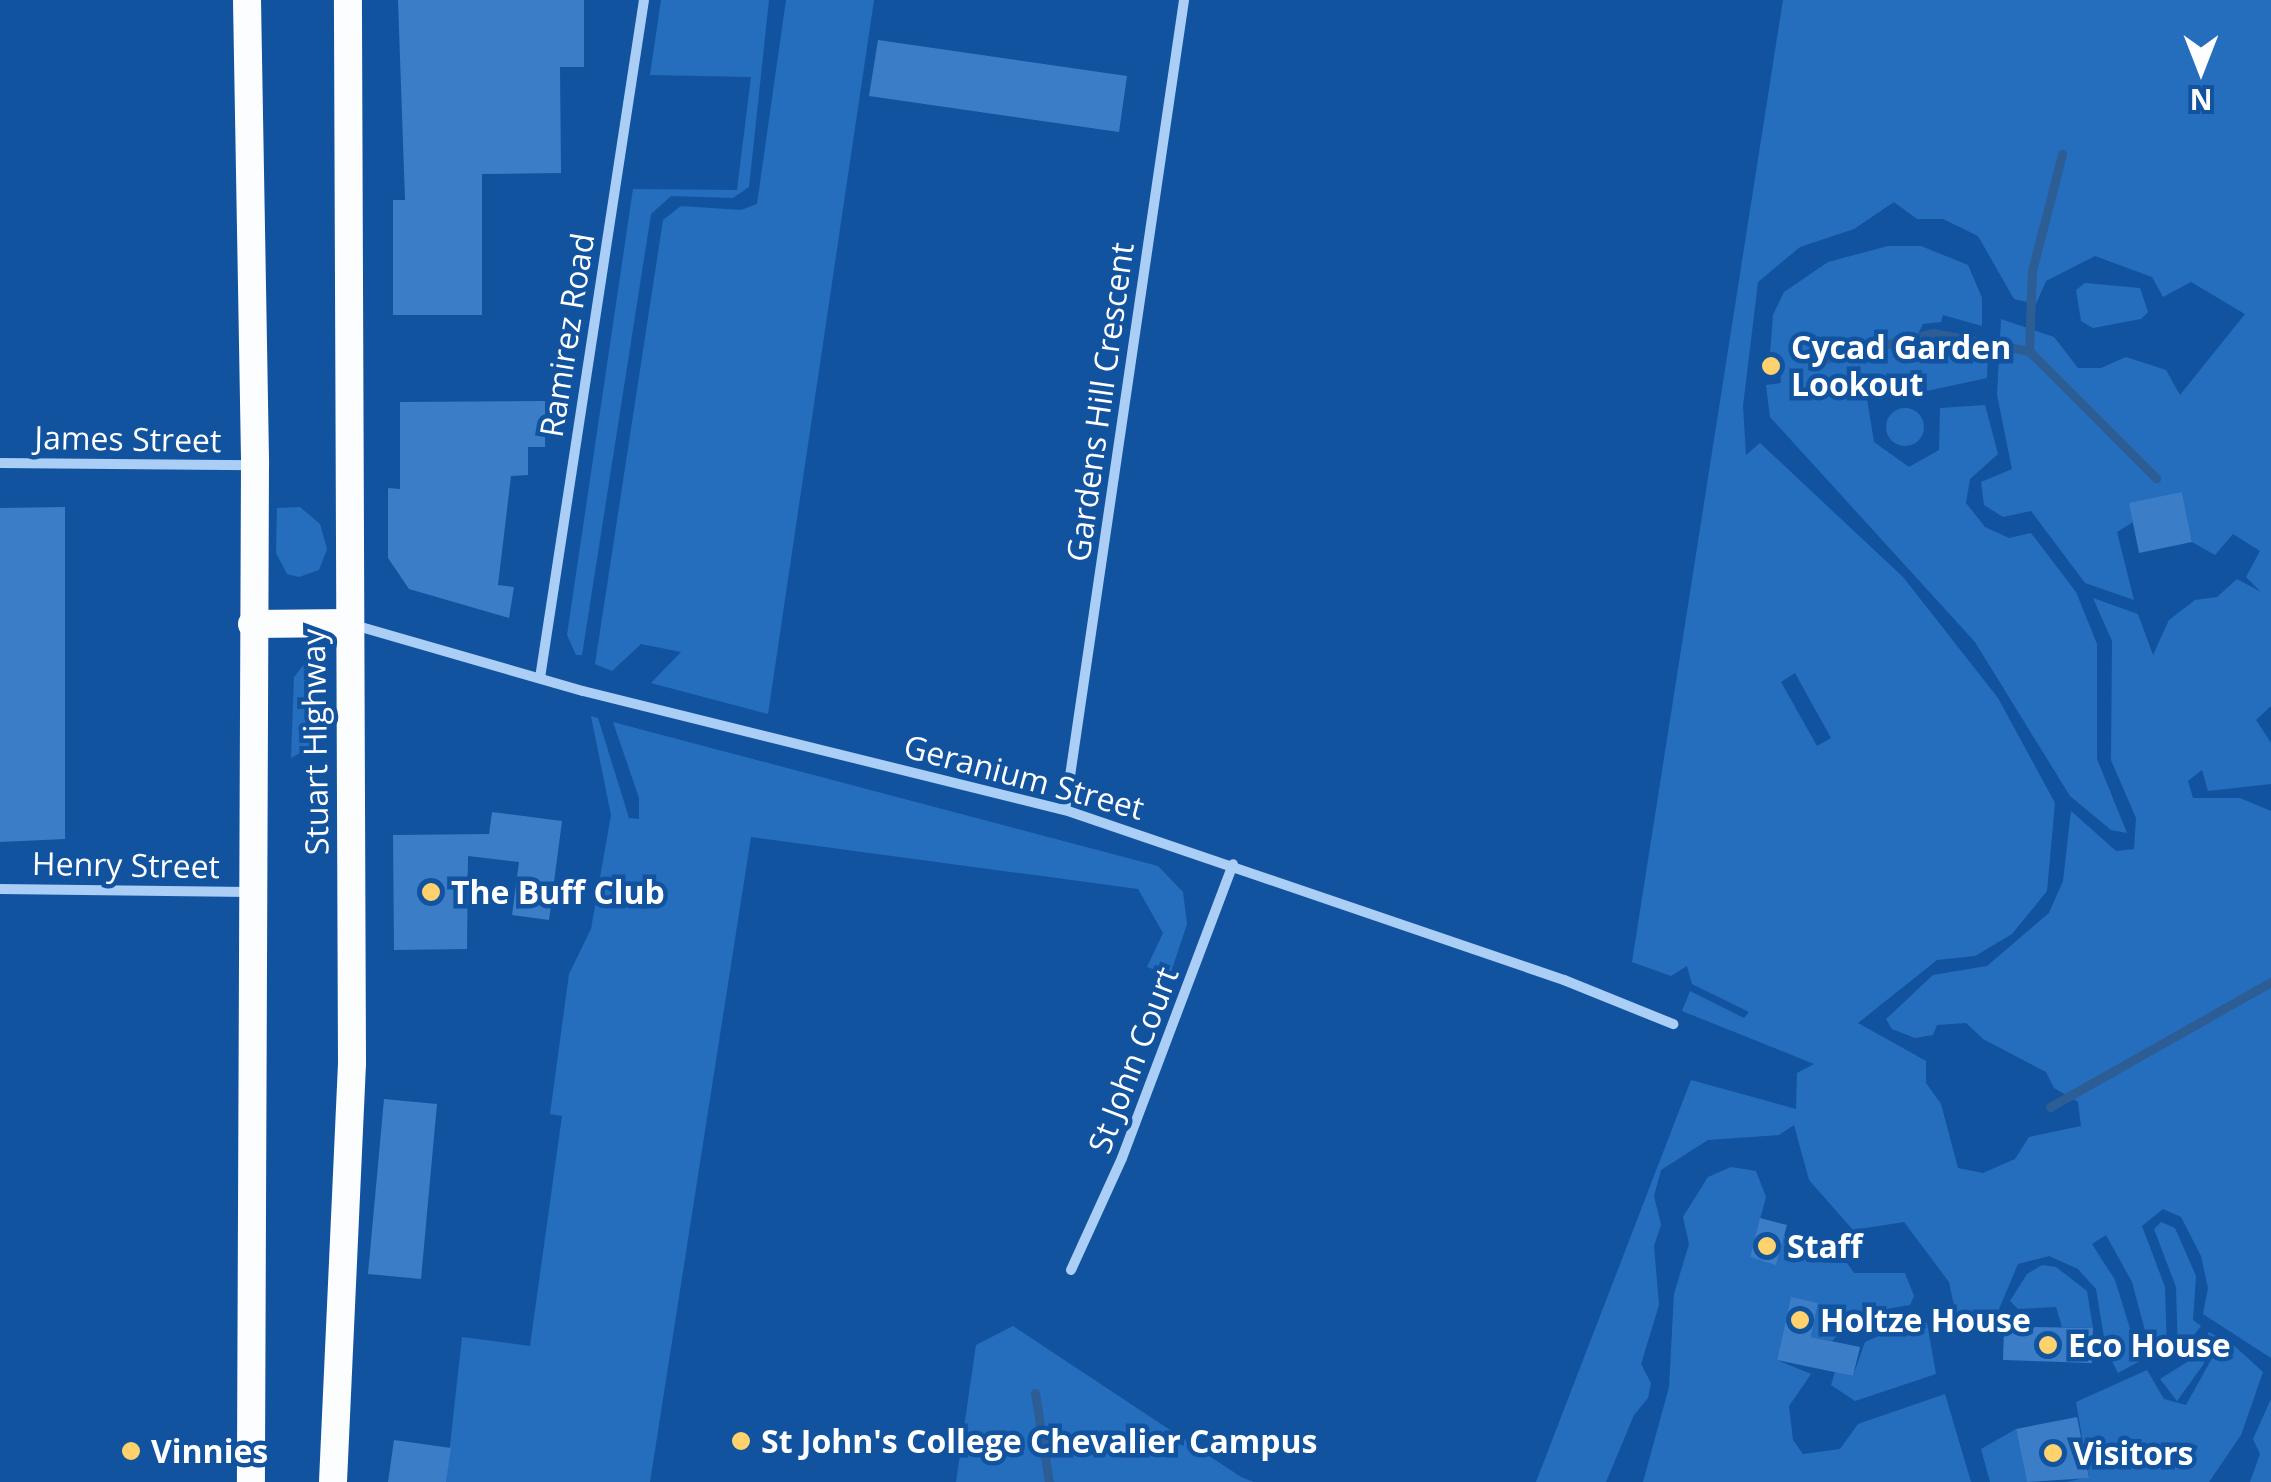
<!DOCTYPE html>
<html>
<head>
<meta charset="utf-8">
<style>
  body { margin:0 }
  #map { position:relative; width:2271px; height:1482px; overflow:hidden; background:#1253a0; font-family:"Open Sans",sans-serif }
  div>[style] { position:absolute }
  .green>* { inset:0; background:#256ebe }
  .round { border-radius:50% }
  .stream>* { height:9px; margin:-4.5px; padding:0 4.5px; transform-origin:4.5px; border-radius:4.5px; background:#2d5d95 }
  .building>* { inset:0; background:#3b7dc7 }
  .minor>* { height:10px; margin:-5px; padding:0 5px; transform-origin:5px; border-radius:5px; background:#aacef5 }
  .trunk>* { height:28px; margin:-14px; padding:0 14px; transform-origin:14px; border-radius:14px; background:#fcfdff }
  .dots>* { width:28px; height:28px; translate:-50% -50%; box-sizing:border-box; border:5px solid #1253a0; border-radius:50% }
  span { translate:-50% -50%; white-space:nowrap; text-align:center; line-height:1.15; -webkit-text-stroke:9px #1253a0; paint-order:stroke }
  .street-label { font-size:32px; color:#fff }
  .poi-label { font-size:32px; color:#fff; font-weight:700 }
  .left { translate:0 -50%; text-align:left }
  .north { position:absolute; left:2151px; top:20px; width:100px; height:100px; -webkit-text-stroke:8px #1253a0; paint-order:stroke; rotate:180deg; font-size:28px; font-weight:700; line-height:40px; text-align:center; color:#fff }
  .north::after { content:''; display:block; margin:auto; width:35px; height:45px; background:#fff; clip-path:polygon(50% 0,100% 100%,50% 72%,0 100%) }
</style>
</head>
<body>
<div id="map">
  <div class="green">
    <div style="clip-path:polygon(661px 0,769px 0,749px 187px,733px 198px,671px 196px,651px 214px,582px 655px,576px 655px,567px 635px,633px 189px,737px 190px,751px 77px,650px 75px)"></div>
    <div style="clip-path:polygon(786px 0,874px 0,768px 714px,651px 683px,681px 652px,641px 644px,612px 671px,595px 664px,663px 220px,681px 206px,741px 210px,757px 204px)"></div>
    <div style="clip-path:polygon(evenodd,1783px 0,2271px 0,2271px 706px,2256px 720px,2271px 743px,2271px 784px,2208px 791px,2202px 770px,2188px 781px,2193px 798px,2240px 798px,2271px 811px,2271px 1358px,2203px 1314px,2208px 1288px,2201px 1256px,2181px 1217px,2163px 1209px,2142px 1226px,2165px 1287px,2167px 1353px,2152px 1357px,2132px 1282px,2106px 1235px,2092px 1244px,2115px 1280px,2140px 1361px,2118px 1373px,2106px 1349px,2096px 1289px,2078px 1269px,2049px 1256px,2018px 1264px,1994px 1321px,1980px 1334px,1957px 1320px,1949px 1282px,1904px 1222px,1853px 1230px,1809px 1180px,1794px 1125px,1779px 1135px,1708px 1140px,1661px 1170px,1654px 1196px,1661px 1225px,1654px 1246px,1659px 1305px,1641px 1364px,1651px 1383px,1648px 1398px,1634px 1415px,1606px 1482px,1536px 1482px,1691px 1080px,1796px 1109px,1797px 1073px,1814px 1064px,1682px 1011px,1690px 991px,1744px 1018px,1749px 1012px,1692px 984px,1687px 966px,1671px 976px,1632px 962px,1783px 0,1894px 202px,1917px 219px,1943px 219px,1978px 236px,2014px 299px,2036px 304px,2046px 281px,2095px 256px,2152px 277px,2163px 297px,2191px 282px,2245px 314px,2180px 395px,2166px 370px,2126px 357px,2101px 368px,2078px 368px,2054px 337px,2001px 319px,1997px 395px,2012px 469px,1981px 482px,1984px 505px,2003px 517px,2031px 511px,2085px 583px,2134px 600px,2117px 532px,2182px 492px,2192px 542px,2215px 555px,2233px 534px,2260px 551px,2246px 577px,2261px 592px,2237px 579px,2217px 597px,2195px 600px,2169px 620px,2153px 655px,2138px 614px,2093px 598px,2112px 641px,2111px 760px,2136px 818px,2134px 849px,2116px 851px,2071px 811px,2063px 881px,2049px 913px,1987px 966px,1933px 975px,1886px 1019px,1892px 1029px,1915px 1038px,1933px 1035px,1937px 1025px,1966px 1023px,1983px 1039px,2046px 1072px,2054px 1088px,2078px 1102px,2081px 1126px,2029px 1137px,2015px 1159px,1983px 1173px,1958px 1168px,1941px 1104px,1926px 1083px,1926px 1061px,1858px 1023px,1937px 960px,1975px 956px,2012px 934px,2047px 891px,2055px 803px,1998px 698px,1903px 577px,1760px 443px,1746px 455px,1743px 406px,1758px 282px,1800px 247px,1854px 229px,1894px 202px,1783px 0,1795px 673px,1831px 738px,1817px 746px,1781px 682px,1795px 673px)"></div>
    <div style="clip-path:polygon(1888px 246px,1921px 246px,1968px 265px,1982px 298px,1982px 326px,1943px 315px,1941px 322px,1923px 324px,1915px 340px,1924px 347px,1942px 339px,1988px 353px,1987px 378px,1908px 395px,1865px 387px,1874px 442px,1909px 467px,1939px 450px,1940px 408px,1985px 405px,1998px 454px,1970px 479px,1966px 503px,1985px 527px,2009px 538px,2031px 533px,2076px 592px,2097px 644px,2097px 759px,2127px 833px,2111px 830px,2070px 796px,1975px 642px,1770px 417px,1766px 385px,1781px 383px,1779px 355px,1770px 354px,1773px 315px,1784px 292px,1828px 262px)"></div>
    <div style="clip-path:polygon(2085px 283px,2140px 288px,2148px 312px,2141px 319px,2093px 328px,2081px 321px,2076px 290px)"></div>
    <div class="round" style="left:1886px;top:408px;width:38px;height:38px"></div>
    <div style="clip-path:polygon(300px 507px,320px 524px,327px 549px,319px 570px,299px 577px,287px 574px,276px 553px,277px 508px)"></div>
    <div style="clip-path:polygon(320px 644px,325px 649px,326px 724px,319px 742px,291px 758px,294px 677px)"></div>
    <div style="clip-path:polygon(591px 716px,598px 718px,629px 818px,639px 819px,639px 798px,613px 722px,1158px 866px,1183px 892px,1187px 924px,1170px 975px,1147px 967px,1163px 933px,1138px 889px,751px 837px,650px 1482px,446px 1482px,462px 1337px,530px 1346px,562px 1116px,550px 1114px,569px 974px,591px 929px,611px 815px)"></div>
    <div style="clip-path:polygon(1731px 1167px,1756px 1171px,1766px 1197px,1750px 1257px,1776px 1264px,1784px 1235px,1807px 1262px,1847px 1263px,1854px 1273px,1905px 1273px,1914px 1296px,1910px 1305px,1880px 1310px,1875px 1324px,1848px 1324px,1832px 1341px,1811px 1337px,1818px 1303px,1791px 1298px,1777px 1360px,1811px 1374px,1789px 1406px,1793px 1440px,1803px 1454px,1840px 1449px,1858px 1424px,1945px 1394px,1971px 1482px,1643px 1482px,1669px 1387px,1674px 1294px,1689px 1244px,1683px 1217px,1708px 1177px)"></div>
    <div style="clip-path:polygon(2161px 1222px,2175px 1228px,2196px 1276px,2193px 1320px,2201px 1326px,2178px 1355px,2176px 1287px,2154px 1229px)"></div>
    <div style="clip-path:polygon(2042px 1265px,2056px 1267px,2087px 1291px,2093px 1328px,2062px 1327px,2056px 1307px,2018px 1309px,2010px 1301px,2027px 1274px)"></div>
    <div style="clip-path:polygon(1913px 1321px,1927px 1323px,1936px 1374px,1855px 1401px,1831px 1385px,1835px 1372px,1853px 1376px,1865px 1342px)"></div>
    <div style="clip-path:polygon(1013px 1326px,1241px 1477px,1254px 1482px,956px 1482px,976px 1345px)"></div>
    <div style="clip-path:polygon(2209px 1332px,2216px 1336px,2203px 1365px,2177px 1401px,2160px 1379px,2192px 1359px)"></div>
    <div style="clip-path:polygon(2221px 1342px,2230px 1342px,2263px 1372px,2241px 1435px,2209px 1482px,2066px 1482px,2089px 1477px,2076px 1402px,2147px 1370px,2164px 1399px,2186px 1405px)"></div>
    <div style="clip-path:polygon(2271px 1399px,2271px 1482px,2250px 1482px,2260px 1454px,2253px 1439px)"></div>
    <div style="clip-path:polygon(2016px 1429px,2027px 1482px,1990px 1482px,1981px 1449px)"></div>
  </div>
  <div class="stream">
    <div style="left:2029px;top:351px;width:80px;rotate:-87.9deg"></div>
    <div style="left:2032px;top:271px;width:121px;rotate:-75.6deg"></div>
    <div style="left:1817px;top:361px;width:119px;rotate:-13.6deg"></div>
    <div style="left:1933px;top:333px;width:98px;rotate:10.6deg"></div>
    <div style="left:2029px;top:351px;width:180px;rotate:45deg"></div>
    <div style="left:2050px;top:1107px;width:254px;rotate:-29.5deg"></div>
    <div style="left:1035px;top:1393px;width:90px;rotate:81.1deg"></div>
  </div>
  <div class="building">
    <div style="clip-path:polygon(398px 0,584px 0,584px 67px,560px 67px,561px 173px,482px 174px,482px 315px,393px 315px,393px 200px,405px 200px)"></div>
    <div style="clip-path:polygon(878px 40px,1127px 76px,1119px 132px,869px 96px)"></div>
    <div style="clip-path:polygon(545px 401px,545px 447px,528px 447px,528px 475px,511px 476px,498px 585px,514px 587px,509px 618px,409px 589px,388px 558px,388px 488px,400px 489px,400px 402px)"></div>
    <div style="clip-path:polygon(2182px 492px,2192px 542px,2139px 553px,2129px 503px)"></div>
    <div style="clip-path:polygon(65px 507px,65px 839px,0 842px,0 508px)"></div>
    <div style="clip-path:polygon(492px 812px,562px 821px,549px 920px,512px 915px,519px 862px,468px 856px,467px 949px,394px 950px,393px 835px,489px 834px)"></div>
    <div style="clip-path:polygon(384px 1099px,437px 1104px,421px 1279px,368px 1274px)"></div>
    <div style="clip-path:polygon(1760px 1218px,1787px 1225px,1776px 1265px,1750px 1257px)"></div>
    <div style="clip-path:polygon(1791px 1297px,1818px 1303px,1811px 1337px,1860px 1347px,1853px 1376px,1777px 1360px)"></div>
    <div style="clip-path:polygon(2024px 1327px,2093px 1328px,2092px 1363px,2003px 1360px,2004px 1329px)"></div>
    <div style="clip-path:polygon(2077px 1417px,2089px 1478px,2027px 1482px,2016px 1429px)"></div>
    <div style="clip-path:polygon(394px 1440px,451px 1448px,446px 1482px,388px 1482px)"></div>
  </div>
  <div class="minor">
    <div style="left:0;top:463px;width:254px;rotate:0.5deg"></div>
    <div style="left:354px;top:625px;width:238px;rotate:16.1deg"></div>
    <div style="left:583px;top:691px;width:496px;rotate:13.9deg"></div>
    <div style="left:1065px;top:810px;width:527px;rotate:18.81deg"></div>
    <div style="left:1564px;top:980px;width:118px;rotate:22deg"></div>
    <div style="left:540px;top:678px;width:686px;rotate:-81.28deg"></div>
    <div style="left:1065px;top:810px;width:819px;rotate:-81.64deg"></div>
    <div style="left:0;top:889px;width:250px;rotate:0.7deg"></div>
    <div style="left:1071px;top:1270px;width:123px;rotate:-65.5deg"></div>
    <div style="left:1122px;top:1158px;width:314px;rotate:-69.3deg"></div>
  </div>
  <div class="trunk">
    <div style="left:247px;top:0;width:465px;rotate:89deg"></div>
    <div style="left:255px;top:465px;width:1017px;rotate:90.23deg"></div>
    <div style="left:252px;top:624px;width:97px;rotate:-0.6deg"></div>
    <div style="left:333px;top:1482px;width:419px;rotate:-87.4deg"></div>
    <div style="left:352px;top:1063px;width:1063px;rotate:-90.22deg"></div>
  </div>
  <div class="dots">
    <div style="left:1771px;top:366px;background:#ffd26e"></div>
    <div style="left:431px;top:892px;background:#ffd26e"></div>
    <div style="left:1767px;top:1246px;background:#ffd26e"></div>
    <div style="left:1800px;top:1320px;background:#ffd26e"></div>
    <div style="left:2048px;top:1345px;background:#ffd26e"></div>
    <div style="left:741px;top:1441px;background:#ffd26e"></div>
    <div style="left:131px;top:1451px;background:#ffd26e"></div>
    <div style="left:2053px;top:1453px;background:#ffd26e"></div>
  </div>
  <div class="street-label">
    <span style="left:567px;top:335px;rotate:-81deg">Ramirez Road</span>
    <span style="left:1100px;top:402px;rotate:-82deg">Gardens Hill Crescent</span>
    <span style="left:128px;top:439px;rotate:1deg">James Street</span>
    <span style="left:315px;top:742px;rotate:-91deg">Stuart Highway</span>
    <span style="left:1024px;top:777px;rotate:15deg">Geranium Street</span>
    <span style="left:126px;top:865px;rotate:1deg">Henry Street</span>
    <span style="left:1133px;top:1060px;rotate:-69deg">St John Court</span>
  </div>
  <div class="poi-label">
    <span class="left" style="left:1791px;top:366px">Cycad Garden<br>Lookout</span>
    <span class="left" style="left:451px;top:892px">The Buff Club</span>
    <span class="left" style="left:1787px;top:1246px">Staff</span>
    <span class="left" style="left:1820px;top:1320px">Holtze House</span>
    <span class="left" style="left:2068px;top:1345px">Eco House</span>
    <span class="left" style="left:761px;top:1441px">St John's College Chevalier Campus</span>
    <span class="left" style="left:151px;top:1451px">Vinnies</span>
    <span class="left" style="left:2073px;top:1453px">Visitors</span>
  </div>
  <div class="north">N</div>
</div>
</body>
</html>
